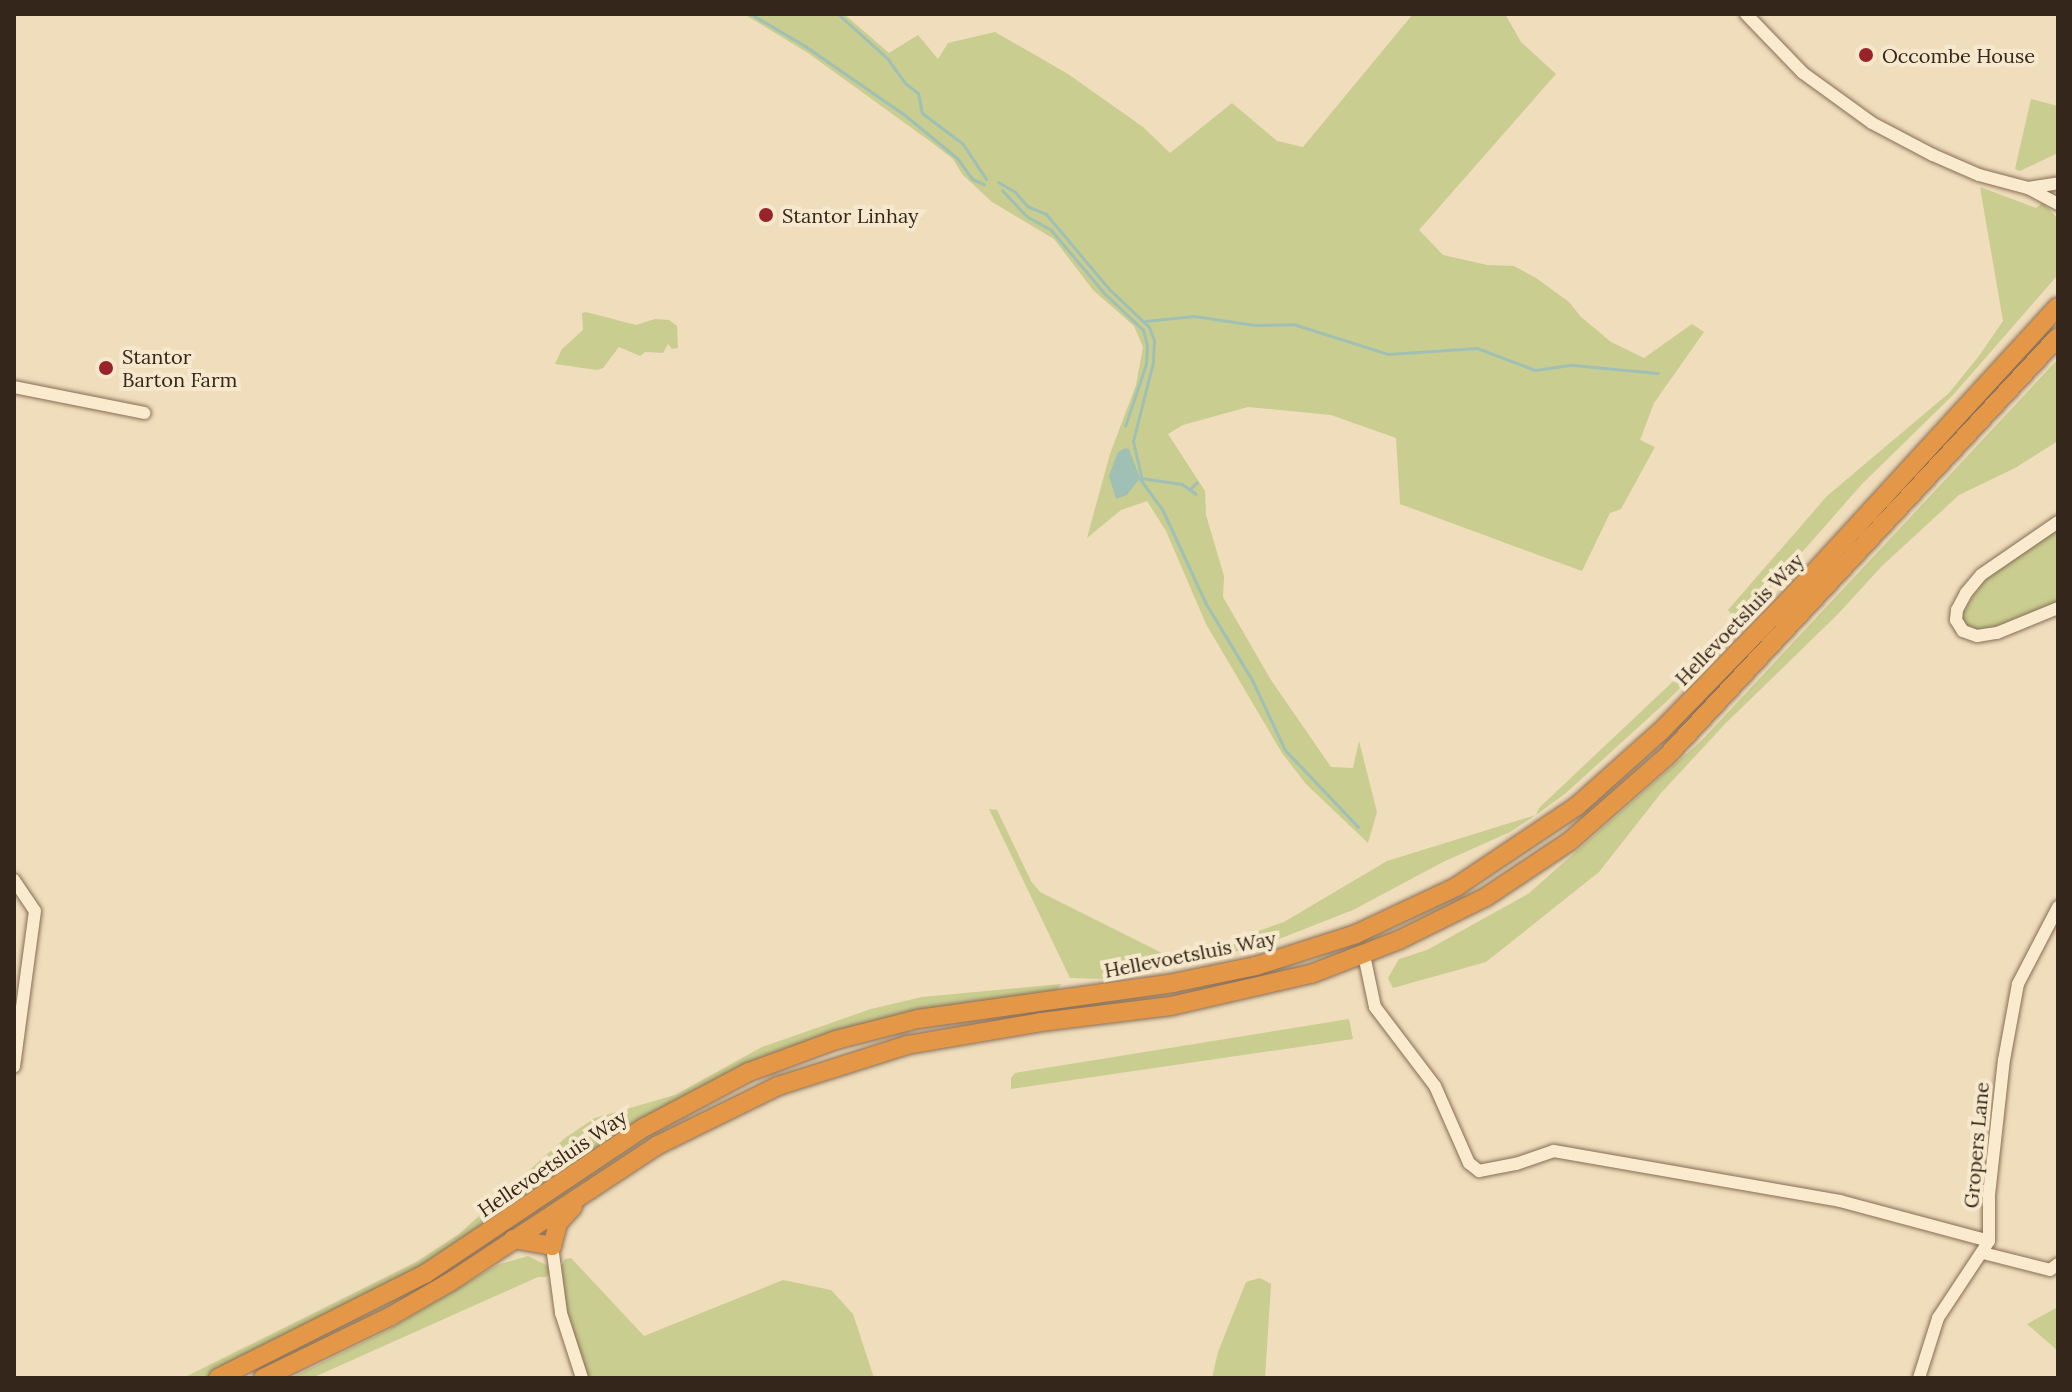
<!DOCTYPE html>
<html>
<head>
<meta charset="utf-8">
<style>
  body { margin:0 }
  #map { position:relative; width:2072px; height:1392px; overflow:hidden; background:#efddbc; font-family:Lora,serif }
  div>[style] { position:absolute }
  .green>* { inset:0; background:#c9cd90 }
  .water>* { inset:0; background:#a0c0b5 }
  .stream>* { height:3px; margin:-1.5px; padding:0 1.5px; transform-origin:1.5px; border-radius:1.5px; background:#a0c0b5 }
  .roads { filter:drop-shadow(0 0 2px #876d55) drop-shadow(0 0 2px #876d55) }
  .minor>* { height:12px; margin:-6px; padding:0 6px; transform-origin:6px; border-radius:6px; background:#faebcf }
  .highway>* { height:18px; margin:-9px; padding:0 9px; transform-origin:9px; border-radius:9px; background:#e49747 }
  .dots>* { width:22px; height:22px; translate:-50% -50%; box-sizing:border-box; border:4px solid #f6e8cc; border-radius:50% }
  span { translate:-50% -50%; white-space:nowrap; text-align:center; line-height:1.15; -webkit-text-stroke:8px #f6e8cc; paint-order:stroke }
  .poi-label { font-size:20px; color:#35261b }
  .left { translate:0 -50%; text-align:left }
  .street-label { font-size:20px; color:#35261b }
  .frame { position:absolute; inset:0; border:16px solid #35261b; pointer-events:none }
</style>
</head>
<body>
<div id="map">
  <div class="green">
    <div style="clip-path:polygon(744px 14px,844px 14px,889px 53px,918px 35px,938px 59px,948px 43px,995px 32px,1068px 74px,1143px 127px,1170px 153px,1232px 103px,1277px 141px,1303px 147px,1413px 14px,1505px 14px,1521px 42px,1556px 74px,1419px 230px,1443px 255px,1487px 265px,1514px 266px,1536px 278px,1569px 302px,1581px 317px,1611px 342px,1644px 358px,1692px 324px,1704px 332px,1654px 403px,1640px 440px,1655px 447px,1621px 509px,1610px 513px,1582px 571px,1400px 504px,1396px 438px,1331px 415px,1248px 407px,1183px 425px,1168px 434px,1205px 491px,1206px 515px,1224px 576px,1223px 597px,1271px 680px,1331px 767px,1353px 768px,1359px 741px,1377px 812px,1368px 843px,1306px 784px,1282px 753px,1206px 624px,1166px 531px,1147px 501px,1121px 510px,1087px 538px,1110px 454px,1136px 385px,1143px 347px,1134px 326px,1093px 290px,1054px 239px,992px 202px,962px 174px,953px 159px,931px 142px,808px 53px)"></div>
    <div style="clip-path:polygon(2031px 99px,2058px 106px,2058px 153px,2020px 171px,2015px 169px)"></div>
    <div style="clip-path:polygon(1980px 187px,2036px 208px,2042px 203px,2049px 209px,2058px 219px,2056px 277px,1954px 394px,1862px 484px,1703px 665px,1665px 703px,1566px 793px,1536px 815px,1510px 832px,1443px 862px,1353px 910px,1261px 946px,1107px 979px,1070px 978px,989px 809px,997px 810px,1031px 881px,1040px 892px,1164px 954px,1212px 947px,1284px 922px,1387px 861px,1536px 815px,1539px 808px,1737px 621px,1728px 610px,1827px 496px,1949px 393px,1979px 356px,2003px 321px)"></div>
    <div style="clip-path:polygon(586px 312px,636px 325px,655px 319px,669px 320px,677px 326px,678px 348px,672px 349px,668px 344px,663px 353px,645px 352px,640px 356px,619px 347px,603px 368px,597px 370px,555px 364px,562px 349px,583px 330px,582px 313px)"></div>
    <div style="clip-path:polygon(2058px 359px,2058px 441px,2015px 468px,1959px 495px,1882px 566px,1838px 614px,1725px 724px,1661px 793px,1599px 872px,1486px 962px,1393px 988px,1388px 978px,1399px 959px,1427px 950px,1528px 894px,1701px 741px)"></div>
    <div style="clip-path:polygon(2058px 529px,2058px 603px,1982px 632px,1963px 625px,1962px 614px,1983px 580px)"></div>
    <div style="clip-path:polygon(1061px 984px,1056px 993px,775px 1059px,467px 1244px,207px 1378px,183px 1378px,416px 1262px,459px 1234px,565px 1138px,595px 1118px,675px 1095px,762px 1047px,871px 1009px,922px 997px)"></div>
    <div style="clip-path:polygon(1349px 1019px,1353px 1039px,1011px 1089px,1011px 1078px,1015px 1073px)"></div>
    <div style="clip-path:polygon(528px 1256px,548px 1266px,551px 1271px,546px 1277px,538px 1277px,312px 1378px,291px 1378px,388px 1330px,497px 1265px)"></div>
    <div style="clip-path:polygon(571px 1258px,644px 1336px,783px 1280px,831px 1290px,853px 1314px,874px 1378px,588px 1378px,565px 1313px,560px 1269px,565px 1259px)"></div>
    <div style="clip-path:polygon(1260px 1278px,1271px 1284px,1265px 1378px,1212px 1378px,1218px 1352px,1246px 1282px)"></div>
    <div style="clip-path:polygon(2058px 1307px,2058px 1351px,2027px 1324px)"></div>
  </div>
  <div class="water">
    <div style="clip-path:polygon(1125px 448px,1129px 449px,1140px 478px,1127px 495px,1116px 499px,1109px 476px,1118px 452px)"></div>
  </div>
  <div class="stream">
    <div style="left:751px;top:14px;width:63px;rotate:30.7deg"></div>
    <div style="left:805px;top:46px;width:123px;rotate:34.7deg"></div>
    <div style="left:906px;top:116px;width:66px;rotate:39.5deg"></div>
    <div style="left:957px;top:158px;width:26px;rotate:54deg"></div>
    <div style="left:972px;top:179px;width:13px;rotate:23deg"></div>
    <div style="left:838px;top:14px;width:66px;rotate:41.9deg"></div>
    <div style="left:887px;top:58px;width:31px;rotate:54deg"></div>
    <div style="left:905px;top:83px;width:16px;rotate:38deg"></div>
    <div style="left:918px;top:93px;width:20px;rotate:79deg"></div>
    <div style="left:922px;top:113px;width:51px;rotate:37.1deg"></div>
    <div style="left:963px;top:144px;width:42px;rotate:56.7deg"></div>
    <div style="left:998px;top:182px;width:20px;rotate:30deg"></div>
    <div style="left:1015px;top:192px;width:18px;rotate:49deg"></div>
    <div style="left:1027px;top:206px;width:21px;rotate:23deg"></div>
    <div style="left:1046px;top:214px;width:98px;rotate:50deg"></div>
    <div style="left:1109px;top:289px;width:55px;rotate:43.5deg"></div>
    <div style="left:1149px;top:327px;width:14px;rotate:69deg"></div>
    <div style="left:1154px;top:340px;width:22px;rotate:93deg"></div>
    <div style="left:1153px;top:362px;width:81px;rotate:104.2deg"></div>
    <div style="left:1133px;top:441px;width:39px;rotate:77deg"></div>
    <div style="left:1002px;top:190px;width:35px;rotate:47deg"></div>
    <div style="left:1026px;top:216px;width:29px;rotate:29deg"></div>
    <div style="left:1051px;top:230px;width:82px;rotate:49.9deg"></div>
    <div style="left:1104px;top:293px;width:54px;rotate:43.5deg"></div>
    <div style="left:1143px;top:330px;width:16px;rotate:75deg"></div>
    <div style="left:1147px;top:345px;width:19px;rotate:93deg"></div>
    <div style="left:1146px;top:364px;width:65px;rotate:108.7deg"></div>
    <div style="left:1145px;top:321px;width:49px;rotate:-5.8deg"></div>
    <div style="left:1194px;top:316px;width:61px;rotate:8.5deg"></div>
    <div style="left:1254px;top:325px;width:39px;rotate:-1deg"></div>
    <div style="left:1293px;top:324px;width:100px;rotate:17.5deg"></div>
    <div style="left:1388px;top:354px;width:89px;rotate:-3.9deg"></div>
    <div style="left:1477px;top:348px;width:62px;rotate:20.8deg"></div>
    <div style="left:1535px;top:370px;width:37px;rotate:-8deg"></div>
    <div style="left:1572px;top:365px;width:86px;rotate:5.3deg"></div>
    <div style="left:1141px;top:478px;width:41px;rotate:8.3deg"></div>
    <div style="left:1182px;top:484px;width:17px;rotate:36deg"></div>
    <div style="left:1140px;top:479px;width:39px;rotate:54deg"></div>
    <div style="left:1163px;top:511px;width:102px;rotate:65.2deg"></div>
    <div style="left:1206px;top:604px;width:89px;rotate:58.8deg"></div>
    <div style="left:1252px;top:680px;width:77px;rotate:64.8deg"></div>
    <div style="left:1285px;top:750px;width:106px;rotate:46.5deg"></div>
    <div style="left:1191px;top:488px;width:8px;rotate:-45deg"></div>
  </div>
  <div class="roads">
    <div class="minor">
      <div style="left:1746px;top:14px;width:82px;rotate:46deg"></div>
      <div style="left:1803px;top:73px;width:85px;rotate:35.9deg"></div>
      <div style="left:1872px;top:123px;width:69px;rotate:27.7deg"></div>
      <div style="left:1933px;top:155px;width:50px;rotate:23.5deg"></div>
      <div style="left:1979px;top:175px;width:51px;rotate:14.9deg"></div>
      <div style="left:2028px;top:188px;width:34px;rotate:28deg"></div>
      <div style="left:2028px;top:188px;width:30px;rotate:-9deg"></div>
      <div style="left:14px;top:387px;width:133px;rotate:11.3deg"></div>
      <div style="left:2058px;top:522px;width:93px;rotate:145.5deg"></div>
      <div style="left:1981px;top:575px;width:23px;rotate:130deg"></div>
      <div style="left:1966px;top:593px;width:19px;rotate:118deg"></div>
      <div style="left:1957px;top:610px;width:10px;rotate:96deg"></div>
      <div style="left:1956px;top:620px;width:13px;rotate:58deg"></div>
      <div style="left:1963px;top:631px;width:15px;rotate:20deg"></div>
      <div style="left:1977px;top:636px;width:20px;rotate:-9deg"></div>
      <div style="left:1997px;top:633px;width:66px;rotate:-22.3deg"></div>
      <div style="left:14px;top:880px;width:37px;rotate:56deg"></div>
      <div style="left:35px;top:911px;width:157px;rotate:97.7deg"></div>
      <div style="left:1364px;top:955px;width:53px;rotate:78.1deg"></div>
      <div style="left:1375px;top:1007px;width:99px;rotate:52.8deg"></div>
      <div style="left:1435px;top:1086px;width:84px;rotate:66.2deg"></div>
      <div style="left:1469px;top:1163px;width:13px;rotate:39deg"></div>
      <div style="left:1479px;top:1171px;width:38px;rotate:-11deg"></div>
      <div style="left:1516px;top:1164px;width:40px;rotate:-18.9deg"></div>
      <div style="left:1554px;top:1151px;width:290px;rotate:9.9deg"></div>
      <div style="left:1840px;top:1201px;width:154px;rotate:15deg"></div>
      <div style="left:552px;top:1246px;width:68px;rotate:82.3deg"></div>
      <div style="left:561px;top:1313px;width:68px;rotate:72.1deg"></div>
      <div style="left:1983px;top:1253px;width:69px;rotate:14.2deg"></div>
      <div style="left:2050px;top:1270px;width:10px;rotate:-37deg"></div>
      <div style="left:1919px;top:1378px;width:63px;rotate:-72.4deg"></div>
      <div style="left:1938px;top:1318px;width:92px;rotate:-56.5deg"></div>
      <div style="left:1989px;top:1241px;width:46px;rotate:-90deg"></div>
      <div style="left:1989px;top:1195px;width:136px;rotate:-83.7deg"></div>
      <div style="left:2004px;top:1060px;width:77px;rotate:-79.6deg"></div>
      <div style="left:2018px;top:984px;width:87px;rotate:-62.5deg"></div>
    </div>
    <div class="highway">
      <div style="left:513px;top:1239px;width:40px;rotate:10deg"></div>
      <div style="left:552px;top:1246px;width:24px;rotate:-75deg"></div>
      <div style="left:558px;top:1223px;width:22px;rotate:-47deg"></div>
      <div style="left:218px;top:1378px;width:232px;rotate:-26.7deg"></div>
      <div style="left:425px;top:1274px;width:265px;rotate:-33.8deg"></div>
      <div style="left:645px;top:1127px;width:118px;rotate:-27.9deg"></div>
      <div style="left:749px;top:1072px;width:93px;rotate:-20.2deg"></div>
      <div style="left:836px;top:1040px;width:85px;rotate:-14.4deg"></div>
      <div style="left:918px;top:1019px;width:258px;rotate:-8deg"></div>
      <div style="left:1173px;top:983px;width:85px;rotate:-11.6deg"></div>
      <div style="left:1256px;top:966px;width:105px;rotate:-17.7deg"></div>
      <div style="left:1356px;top:934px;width:110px;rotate:-25.2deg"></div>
      <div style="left:1456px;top:887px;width:146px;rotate:-33.8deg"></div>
      <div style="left:1577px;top:806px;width:113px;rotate:-41.8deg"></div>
      <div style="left:1661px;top:731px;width:183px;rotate:-45.7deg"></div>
      <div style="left:1789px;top:600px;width:398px;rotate:-47.5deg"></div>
      <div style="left:263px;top:1378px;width:142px;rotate:-25.8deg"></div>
      <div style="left:391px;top:1316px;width:68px;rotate:-30deg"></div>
      <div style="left:450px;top:1282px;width:249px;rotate:-33.4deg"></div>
      <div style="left:658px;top:1145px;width:134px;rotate:-26.2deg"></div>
      <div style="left:778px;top:1086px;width:135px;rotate:-17.6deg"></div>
      <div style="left:907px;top:1045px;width:136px;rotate:-9.7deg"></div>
      <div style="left:1041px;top:1022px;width:131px;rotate:-7deg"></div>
      <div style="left:1171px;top:1006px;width:144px;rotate:-12.9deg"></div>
      <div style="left:1311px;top:974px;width:94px;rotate:-21.1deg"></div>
      <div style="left:1399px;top:940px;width:97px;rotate:-26.3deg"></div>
      <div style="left:1486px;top:897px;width:101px;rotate:-33.7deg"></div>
      <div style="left:1570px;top:841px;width:129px;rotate:-41.2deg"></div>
      <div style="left:1667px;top:756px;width:573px;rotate:-46.98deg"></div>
    </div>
  </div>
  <div class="dots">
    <div style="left:1866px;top:55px;background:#98232a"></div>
    <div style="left:766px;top:215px;background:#98232a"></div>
    <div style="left:106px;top:368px;background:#98232a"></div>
  </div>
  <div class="poi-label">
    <span class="left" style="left:1882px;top:55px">Occombe House</span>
    <span class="left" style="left:782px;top:215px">Stantor Linhay</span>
    <span class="left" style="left:122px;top:368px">Stantor<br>Barton Farm</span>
  </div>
  <div class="street-label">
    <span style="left:1739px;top:619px;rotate:-46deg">Hellevoetsluis Way</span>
    <span style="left:1190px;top:954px;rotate:-11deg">Hellevoetsluis Way</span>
    <span style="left:1976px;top:1145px;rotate:-85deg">Gropers Lane</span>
    <span style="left:552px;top:1163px;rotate:-34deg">Hellevoetsluis Way</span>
  </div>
  <div class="frame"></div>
</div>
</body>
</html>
